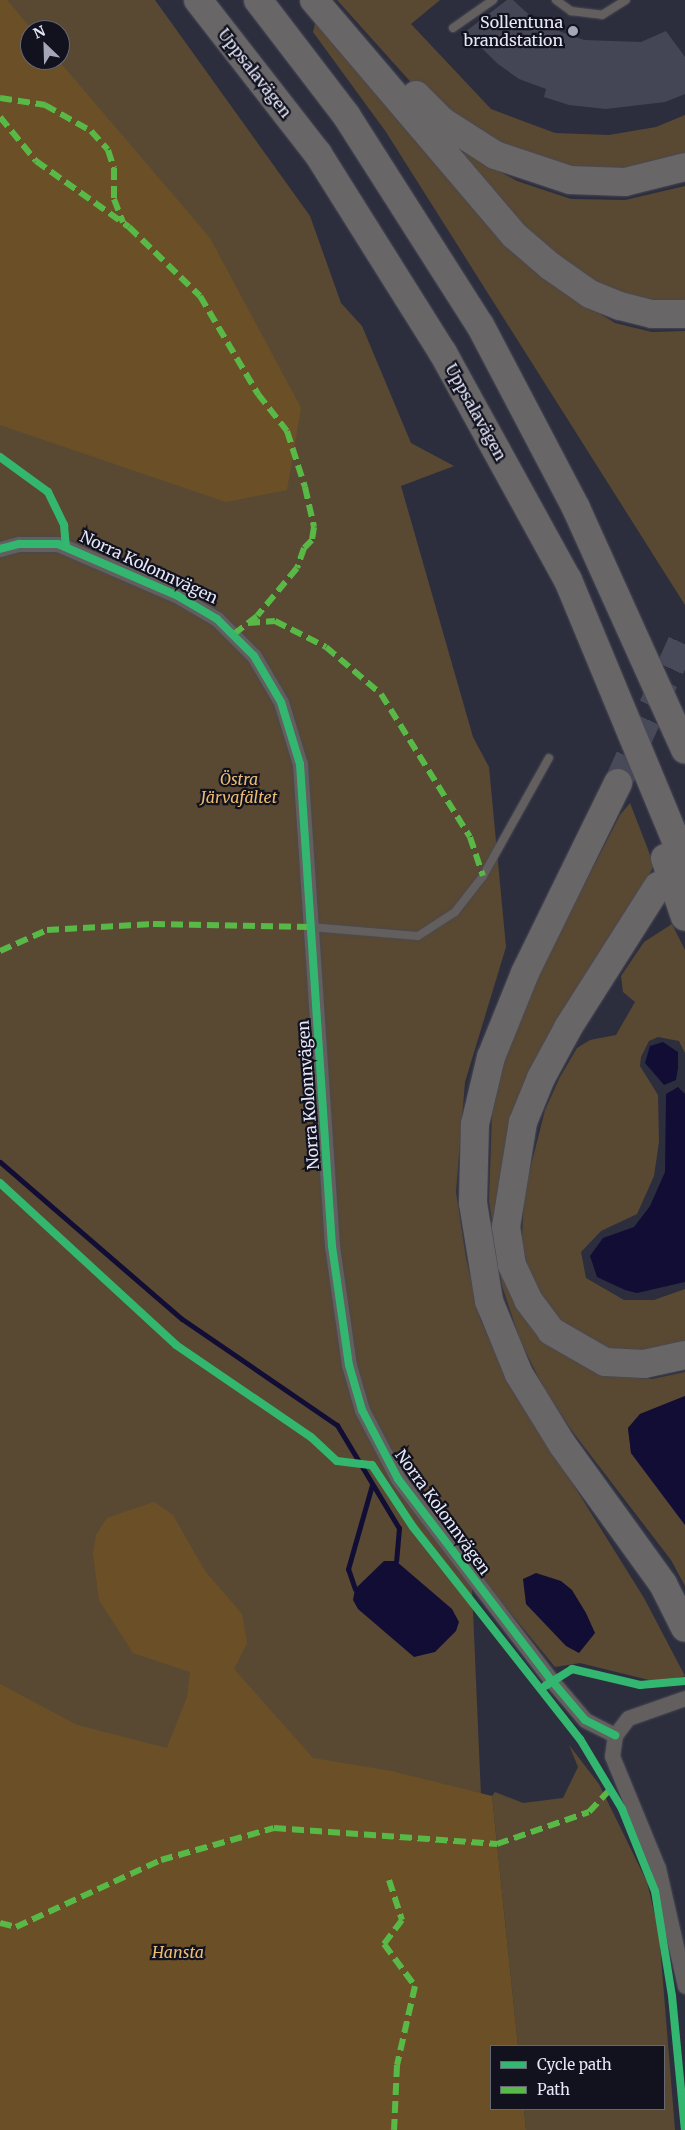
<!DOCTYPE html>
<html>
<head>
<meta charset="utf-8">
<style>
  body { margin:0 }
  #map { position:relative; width:685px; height:2130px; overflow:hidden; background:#2d2e3d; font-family:Merriweather,serif }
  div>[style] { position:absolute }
  .green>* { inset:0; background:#594932 }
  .forest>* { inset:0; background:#6b5027 }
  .water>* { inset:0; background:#120d35 }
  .stream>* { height:5px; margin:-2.5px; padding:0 2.5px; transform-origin:2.5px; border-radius:2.5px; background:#120d35 }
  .building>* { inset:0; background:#444655 }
  .highway-tunnel>* { height:28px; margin-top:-14px; transform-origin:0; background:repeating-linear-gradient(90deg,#494a59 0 28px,transparent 0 42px) }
  .roads { filter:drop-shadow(0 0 1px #494956) drop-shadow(0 0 1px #494956) }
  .lane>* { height:8px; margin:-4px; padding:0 4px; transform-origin:4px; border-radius:4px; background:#625f5e }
  .street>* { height:15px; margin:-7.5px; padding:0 7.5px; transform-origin:7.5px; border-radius:7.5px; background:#625f5e }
  .highway>* { height:28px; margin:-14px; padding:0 14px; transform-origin:14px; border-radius:14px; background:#696668 }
  .quiet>* { height:6px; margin-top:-3px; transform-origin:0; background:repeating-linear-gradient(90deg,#58b947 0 12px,transparent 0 18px) }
  .cycleway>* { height:8px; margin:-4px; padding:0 4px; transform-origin:4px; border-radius:4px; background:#33b770 }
  .dots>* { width:14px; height:14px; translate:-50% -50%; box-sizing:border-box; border:2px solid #11121e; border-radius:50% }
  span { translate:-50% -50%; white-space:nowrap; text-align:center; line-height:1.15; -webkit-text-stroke:4.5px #11121e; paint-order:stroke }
  .poi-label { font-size:16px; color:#e6e8fa }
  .right { translate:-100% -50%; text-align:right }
  .street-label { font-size:16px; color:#e6e8fa }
  .park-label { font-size:16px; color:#edbc71; font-style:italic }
  .legend { position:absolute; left:490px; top:2045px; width:175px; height:65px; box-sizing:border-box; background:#11121e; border:1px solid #666876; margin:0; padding:6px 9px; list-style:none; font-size:15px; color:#e6e8fa }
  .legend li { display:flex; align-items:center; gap:10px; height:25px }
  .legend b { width:25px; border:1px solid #666876 }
  .north { position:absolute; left:20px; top:20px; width:50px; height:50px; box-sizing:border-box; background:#11121e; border:1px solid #666876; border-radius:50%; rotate:336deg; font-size:14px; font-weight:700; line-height:20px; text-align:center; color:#e6e8fa }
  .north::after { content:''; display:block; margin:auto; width:18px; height:22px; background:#a5a7b8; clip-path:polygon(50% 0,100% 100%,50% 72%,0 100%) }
</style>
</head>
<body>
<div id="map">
  <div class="green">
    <div style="clip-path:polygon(evenodd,0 0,155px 0,310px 216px,341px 303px,362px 326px,411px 443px,454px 466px,401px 486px,473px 737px,489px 767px,506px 947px,465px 1082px,456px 1192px,466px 1258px,480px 1318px,505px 1375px,644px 1598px,685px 1676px,657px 1682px,580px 1663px,555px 1667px,471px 1565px,481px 1796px,0 2130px,0 0,30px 30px,60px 30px,60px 60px,30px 60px,30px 30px)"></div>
    <div style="clip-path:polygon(337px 0,440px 0,411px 24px,491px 109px,555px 133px,609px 135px,656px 127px,685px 115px,685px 156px,640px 170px,553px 165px,508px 152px,417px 89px)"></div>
    <div style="clip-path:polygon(318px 12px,437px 147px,539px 276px,615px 323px,652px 332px,685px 331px,685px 605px,386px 132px,313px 32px)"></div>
    <div style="clip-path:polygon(447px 143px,517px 181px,571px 199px,625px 200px,685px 186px,685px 302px,667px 302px,607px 290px,537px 243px)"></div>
    <div style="clip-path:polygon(630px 803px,654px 865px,501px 1174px,531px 1327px,566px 1355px,605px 1376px,652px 1379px,685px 1372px,685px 1396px,640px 1414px,628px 1428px,631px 1453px,685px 1525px,685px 1586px,671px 1560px,572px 1431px,543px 1387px,520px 1340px,502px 1286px,489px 1201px,492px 1113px,506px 1055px,537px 976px,620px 815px)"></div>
    <div style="clip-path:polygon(672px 924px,685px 950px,685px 1053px,679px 1041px,658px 1037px,649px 1041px,641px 1057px,640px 1066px,658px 1095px,659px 1142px,654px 1176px,637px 1214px,601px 1231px,581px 1252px,586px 1278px,624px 1300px,654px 1300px,685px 1289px,685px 1347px,672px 1352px,601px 1349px,555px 1319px,529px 1275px,522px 1239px,524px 1193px,545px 1110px,560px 1077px,577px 1048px,590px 1040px,616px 1035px,635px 1002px,623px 992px,621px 976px,644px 942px)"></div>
    <div style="clip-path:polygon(569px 1745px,599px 1784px,647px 1882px,659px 1933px,675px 2130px,526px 2130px,524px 2109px,664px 2109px,664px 2046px,518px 2046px,492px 1796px,495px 1792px,523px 1803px,563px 1798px,578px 1767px)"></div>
  </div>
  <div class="forest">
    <div style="clip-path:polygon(0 0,7px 0,32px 30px,30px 60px,58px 60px,210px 238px,301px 408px,287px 490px,226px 502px,0 425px)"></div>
    <div style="clip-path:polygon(154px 1502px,173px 1515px,205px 1571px,242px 1614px,247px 1643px,234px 1669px,313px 1758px,391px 1771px,492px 1796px,518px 2046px,491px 2046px,491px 2109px,524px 2109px,526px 2130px,0 2130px,0 1684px,77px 1725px,167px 1748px,187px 1697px,190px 1672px,133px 1653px,99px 1600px,93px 1553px,96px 1535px,107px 1518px)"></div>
  </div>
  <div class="water">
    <div style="clip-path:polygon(663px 1042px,678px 1052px,678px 1068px,676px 1080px,664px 1085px,645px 1063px,650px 1046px)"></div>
    <div style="clip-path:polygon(678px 1087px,685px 1094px,685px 1282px,637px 1293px,625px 1290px,597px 1277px,590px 1256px,603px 1238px,634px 1227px,650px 1206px,665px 1172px,666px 1094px)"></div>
    <div style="clip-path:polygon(685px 1396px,685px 1525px,631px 1453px,628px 1428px,640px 1414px)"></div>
    <div style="clip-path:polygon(384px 1561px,396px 1561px,452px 1609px,459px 1622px,456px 1631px,435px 1652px,414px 1657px,358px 1609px,353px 1600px,355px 1589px)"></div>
    <div style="clip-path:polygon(536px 1573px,561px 1581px,572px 1590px,586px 1613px,595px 1633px,579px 1653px,566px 1646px,526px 1604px,523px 1579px)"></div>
  </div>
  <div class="stream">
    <div style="left:0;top:1162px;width:240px;rotate:40.8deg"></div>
    <div style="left:182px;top:1319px;width:188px;rotate:34.4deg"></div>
    <div style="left:337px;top:1425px;width:120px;rotate:59deg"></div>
    <div style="left:399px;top:1528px;width:33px;rotate:95deg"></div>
    <div style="left:355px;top:1589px;width:21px;rotate:-109deg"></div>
    <div style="left:348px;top:1569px;width:87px;rotate:-74.1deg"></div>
  </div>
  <div class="building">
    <div style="clip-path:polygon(507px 0,513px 0,539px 24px,584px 40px,641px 42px,666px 31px,685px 57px,685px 94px,665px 102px,606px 109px,569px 105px,544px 97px,546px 89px,519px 79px,498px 64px,465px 32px)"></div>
  </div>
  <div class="highway-tunnel">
    <div style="left:618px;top:783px;width:162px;rotate:-65.6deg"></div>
  </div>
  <div class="roads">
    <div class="lane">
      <div style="left:556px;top:0;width:19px;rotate:36deg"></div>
      <div style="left:571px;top:11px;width:31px;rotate:7deg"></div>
      <div style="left:602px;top:15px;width:28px;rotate:-32deg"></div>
      <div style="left:453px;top:28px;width:49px;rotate:-35deg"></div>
      <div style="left:310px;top:927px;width:108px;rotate:4.8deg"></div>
      <div style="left:418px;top:936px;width:44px;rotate:-33deg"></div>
      <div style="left:455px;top:912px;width:46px;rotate:-52.1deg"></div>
      <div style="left:483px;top:876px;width:135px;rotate:-60.8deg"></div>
    </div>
    <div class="street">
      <div style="left:0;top:549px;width:20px;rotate:-15deg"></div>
      <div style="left:19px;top:544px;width:39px"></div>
      <div style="left:58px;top:544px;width:131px;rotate:23.4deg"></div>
      <div style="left:178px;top:596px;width:45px;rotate:30.5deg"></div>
      <div style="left:217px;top:619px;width:52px;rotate:45deg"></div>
      <div style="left:254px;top:656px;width:53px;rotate:59.6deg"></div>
      <div style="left:281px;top:702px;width:65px;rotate:73deg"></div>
      <div style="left:300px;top:764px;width:483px;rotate:86.2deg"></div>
      <div style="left:332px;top:1246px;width:120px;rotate:81.9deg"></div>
      <div style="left:349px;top:1365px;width:47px;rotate:73.9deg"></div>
      <div style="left:362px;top:1410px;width:78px;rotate:62.4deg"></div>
      <div style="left:398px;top:1479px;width:254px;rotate:52.7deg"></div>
      <div style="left:552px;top:1681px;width:51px;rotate:49.8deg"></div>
      <div style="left:585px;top:1720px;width:34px;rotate:27deg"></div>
      <div style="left:685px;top:1698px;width:60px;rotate:160.7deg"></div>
      <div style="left:628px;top:1718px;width:21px;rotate:127deg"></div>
      <div style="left:615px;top:1735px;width:21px;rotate:98deg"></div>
      <div style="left:612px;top:1756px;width:121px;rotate:67.7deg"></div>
      <div style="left:658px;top:1868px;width:121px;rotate:77.1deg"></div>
    </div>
    <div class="highway">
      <div style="left:198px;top:0;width:195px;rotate:52.1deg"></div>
      <div style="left:318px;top:154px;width:235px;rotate:57.9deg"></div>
      <div style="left:443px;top:353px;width:259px;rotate:61.2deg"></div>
      <div style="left:568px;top:580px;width:306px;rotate:67.5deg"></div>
      <div style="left:258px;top:0;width:145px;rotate:52.6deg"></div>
      <div style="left:346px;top:115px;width:249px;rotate:57.5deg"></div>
      <div style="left:480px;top:325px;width:207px;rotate:62.3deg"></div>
      <div style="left:576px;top:508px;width:265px;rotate:65.7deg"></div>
      <div style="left:314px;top:0;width:309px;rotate:49.6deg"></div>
      <div style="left:514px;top:235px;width:48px;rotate:40.7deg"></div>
      <div style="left:550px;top:266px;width:49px;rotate:35deg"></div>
      <div style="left:590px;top:294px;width:32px;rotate:22deg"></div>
      <div style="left:620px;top:306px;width:33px;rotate:14deg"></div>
      <div style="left:652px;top:314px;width:33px"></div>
      <div style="left:416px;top:95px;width:37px;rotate:45deg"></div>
      <div style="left:442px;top:121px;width:63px;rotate:32.7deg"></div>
      <div style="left:495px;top:155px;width:79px;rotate:18.4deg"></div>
      <div style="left:570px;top:180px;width:55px;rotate:2.1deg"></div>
      <div style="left:625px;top:182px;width:62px;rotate:-14deg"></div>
      <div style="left:618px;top:783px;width:212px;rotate:116.1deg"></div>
      <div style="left:525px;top:973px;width:91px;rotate:112deg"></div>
      <div style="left:491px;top:1057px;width:69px;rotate:103.4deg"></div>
      <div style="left:475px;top:1124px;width:79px;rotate:91.5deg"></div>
      <div style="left:473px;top:1203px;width:99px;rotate:80.7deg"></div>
      <div style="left:489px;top:1301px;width:79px;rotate:67.7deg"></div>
      <div style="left:519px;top:1374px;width:82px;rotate:58.4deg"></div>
      <div style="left:562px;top:1444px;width:173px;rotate:54.2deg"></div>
      <div style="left:663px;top:1584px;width:49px;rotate:63.4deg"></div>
      <div style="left:665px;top:858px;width:62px;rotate:71.3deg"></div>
      <div style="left:658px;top:886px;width:168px;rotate:122.4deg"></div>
      <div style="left:568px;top:1028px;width:57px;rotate:118.4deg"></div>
      <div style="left:541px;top:1078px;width:48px;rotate:112.2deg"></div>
      <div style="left:523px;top:1122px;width:106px;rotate:99.2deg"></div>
      <div style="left:506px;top:1227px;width:38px;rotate:81deg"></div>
      <div style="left:512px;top:1265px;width:38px;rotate:65deg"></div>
      <div style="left:528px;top:1300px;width:39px;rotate:53deg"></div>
      <div style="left:551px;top:1331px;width:62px;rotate:29.9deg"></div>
      <div style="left:605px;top:1362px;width:39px;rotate:3deg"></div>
      <div style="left:644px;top:1364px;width:42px;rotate:-12.4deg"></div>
    </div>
  </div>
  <div class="quiet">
    <div style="left:0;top:98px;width:46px;rotate:8.8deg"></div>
    <div style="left:45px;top:105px;width:53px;rotate:29.5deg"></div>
    <div style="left:91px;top:131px;width:25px;rotate:48deg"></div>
    <div style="left:108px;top:150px;width:19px;rotate:72deg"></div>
    <div style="left:114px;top:168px;width:31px;rotate:90deg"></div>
    <div style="left:114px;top:199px;width:25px;rotate:69deg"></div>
    <div style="left:0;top:117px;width:57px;rotate:50.7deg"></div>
    <div style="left:36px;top:161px;width:114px;rotate:35.4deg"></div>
    <div style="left:129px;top:227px;width:99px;rotate:44.2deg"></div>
    <div style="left:200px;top:296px;width:114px;rotate:59.4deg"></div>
    <div style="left:258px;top:394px;width:47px;rotate:51.9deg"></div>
    <div style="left:287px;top:431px;width:59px;rotate:72.2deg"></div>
    <div style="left:305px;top:487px;width:41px;rotate:77.3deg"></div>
    <div style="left:314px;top:527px;width:13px;rotate:99deg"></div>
    <div style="left:312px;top:540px;width:11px;rotate:135deg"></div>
    <div style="left:304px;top:548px;width:21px;rotate:109deg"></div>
    <div style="left:297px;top:568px;width:62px;rotate:129.8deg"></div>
    <div style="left:257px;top:616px;width:31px;rotate:142deg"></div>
    <div style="left:248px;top:623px;width:27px;rotate:-4deg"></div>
    <div style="left:275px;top:621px;width:57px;rotate:27deg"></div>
    <div style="left:326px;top:647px;width:72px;rotate:40.5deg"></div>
    <div style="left:381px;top:694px;width:168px;rotate:58.1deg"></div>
    <div style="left:470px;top:837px;width:41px;rotate:71.6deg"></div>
    <div style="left:0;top:951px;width:51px;rotate:-24.1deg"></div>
    <div style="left:47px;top:930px;width:106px;rotate:-3.2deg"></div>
    <div style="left:153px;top:924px;width:157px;rotate:1.1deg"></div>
    <div style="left:389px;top:1880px;width:42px;rotate:72deg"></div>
    <div style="left:402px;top:1920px;width:30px;rotate:127deg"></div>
    <div style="left:384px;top:1944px;width:52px;rotate:53.6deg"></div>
    <div style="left:415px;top:1986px;width:81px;rotate:102.8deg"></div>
    <div style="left:397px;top:2065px;width:65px;rotate:92.6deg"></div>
    <div style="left:0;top:1923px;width:16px;rotate:14deg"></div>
    <div style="left:16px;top:1927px;width:160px;rotate:-24.8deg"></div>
    <div style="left:161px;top:1860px;width:117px;rotate:-15.8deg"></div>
    <div style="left:274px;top:1828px;width:224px;rotate:4.1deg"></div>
    <div style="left:497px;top:1844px;width:97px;rotate:-19.2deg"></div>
    <div style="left:589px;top:1812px;width:33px;rotate:-47deg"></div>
  </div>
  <div class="cycleway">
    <div style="left:0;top:457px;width:59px;rotate:36.1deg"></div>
    <div style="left:48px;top:492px;width:37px;rotate:64deg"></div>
    <div style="left:64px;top:525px;width:22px;rotate:85deg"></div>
    <div style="left:0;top:549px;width:20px;rotate:-15deg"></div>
    <div style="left:19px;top:544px;width:39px"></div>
    <div style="left:58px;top:544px;width:131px;rotate:23.4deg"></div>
    <div style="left:178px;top:596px;width:45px;rotate:30.5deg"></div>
    <div style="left:217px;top:619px;width:52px;rotate:45deg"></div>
    <div style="left:254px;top:656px;width:53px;rotate:59.6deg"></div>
    <div style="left:281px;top:702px;width:65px;rotate:73deg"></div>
    <div style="left:300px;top:764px;width:483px;rotate:86.2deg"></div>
    <div style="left:332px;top:1246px;width:120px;rotate:81.9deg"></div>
    <div style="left:349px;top:1365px;width:47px;rotate:73.9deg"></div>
    <div style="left:362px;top:1410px;width:78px;rotate:62.4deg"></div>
    <div style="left:398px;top:1479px;width:254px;rotate:52.7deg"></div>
    <div style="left:552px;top:1681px;width:51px;rotate:49.8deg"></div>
    <div style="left:585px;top:1720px;width:34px;rotate:27deg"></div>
    <div style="left:0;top:1183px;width:239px;rotate:42.6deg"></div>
    <div style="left:176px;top:1345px;width:163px;rotate:34.3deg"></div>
    <div style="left:311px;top:1437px;width:35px;rotate:43deg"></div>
    <div style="left:337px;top:1461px;width:35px;rotate:7deg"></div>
    <div style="left:372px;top:1465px;width:74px;rotate:56.5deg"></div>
    <div style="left:413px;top:1527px;width:270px;rotate:51.8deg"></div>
    <div style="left:580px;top:1739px;width:82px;rotate:59deg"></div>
    <div style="left:622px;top:1809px;width:88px;rotate:68.1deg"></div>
    <div style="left:655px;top:1891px;width:106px;rotate:80.8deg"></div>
    <div style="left:672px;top:1996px;width:135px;rotate:84.5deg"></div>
    <div style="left:545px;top:1686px;width:32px;rotate:-32deg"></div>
    <div style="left:572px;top:1669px;width:70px;rotate:13.2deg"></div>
    <div style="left:640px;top:1685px;width:45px;rotate:-5.1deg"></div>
  </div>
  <div class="dots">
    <div style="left:573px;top:31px;background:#a5a7b8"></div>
  </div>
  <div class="poi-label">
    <span class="right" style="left:563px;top:31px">Sollentuna<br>brandstation</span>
  </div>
  <div class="street-label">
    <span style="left:255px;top:73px;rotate:52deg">Uppsalavägen</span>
    <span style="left:476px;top:412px;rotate:61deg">Uppsalavägen</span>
    <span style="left:149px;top:567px;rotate:25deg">Norra Kolonnvägen</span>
    <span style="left:308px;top:1095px;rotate:-94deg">Norra Kolonnvägen</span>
    <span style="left:443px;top:1512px;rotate:54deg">Norra Kolonnvägen</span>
  </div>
  <div class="park-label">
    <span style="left:239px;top:788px">Östra<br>Järvafältet</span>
    <span style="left:178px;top:1952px">Hansta</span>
  </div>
  <ul class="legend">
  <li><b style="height:6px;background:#33b770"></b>Cycle path</li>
  <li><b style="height:6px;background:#58b947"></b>Path</li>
  </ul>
  <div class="north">N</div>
</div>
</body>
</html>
